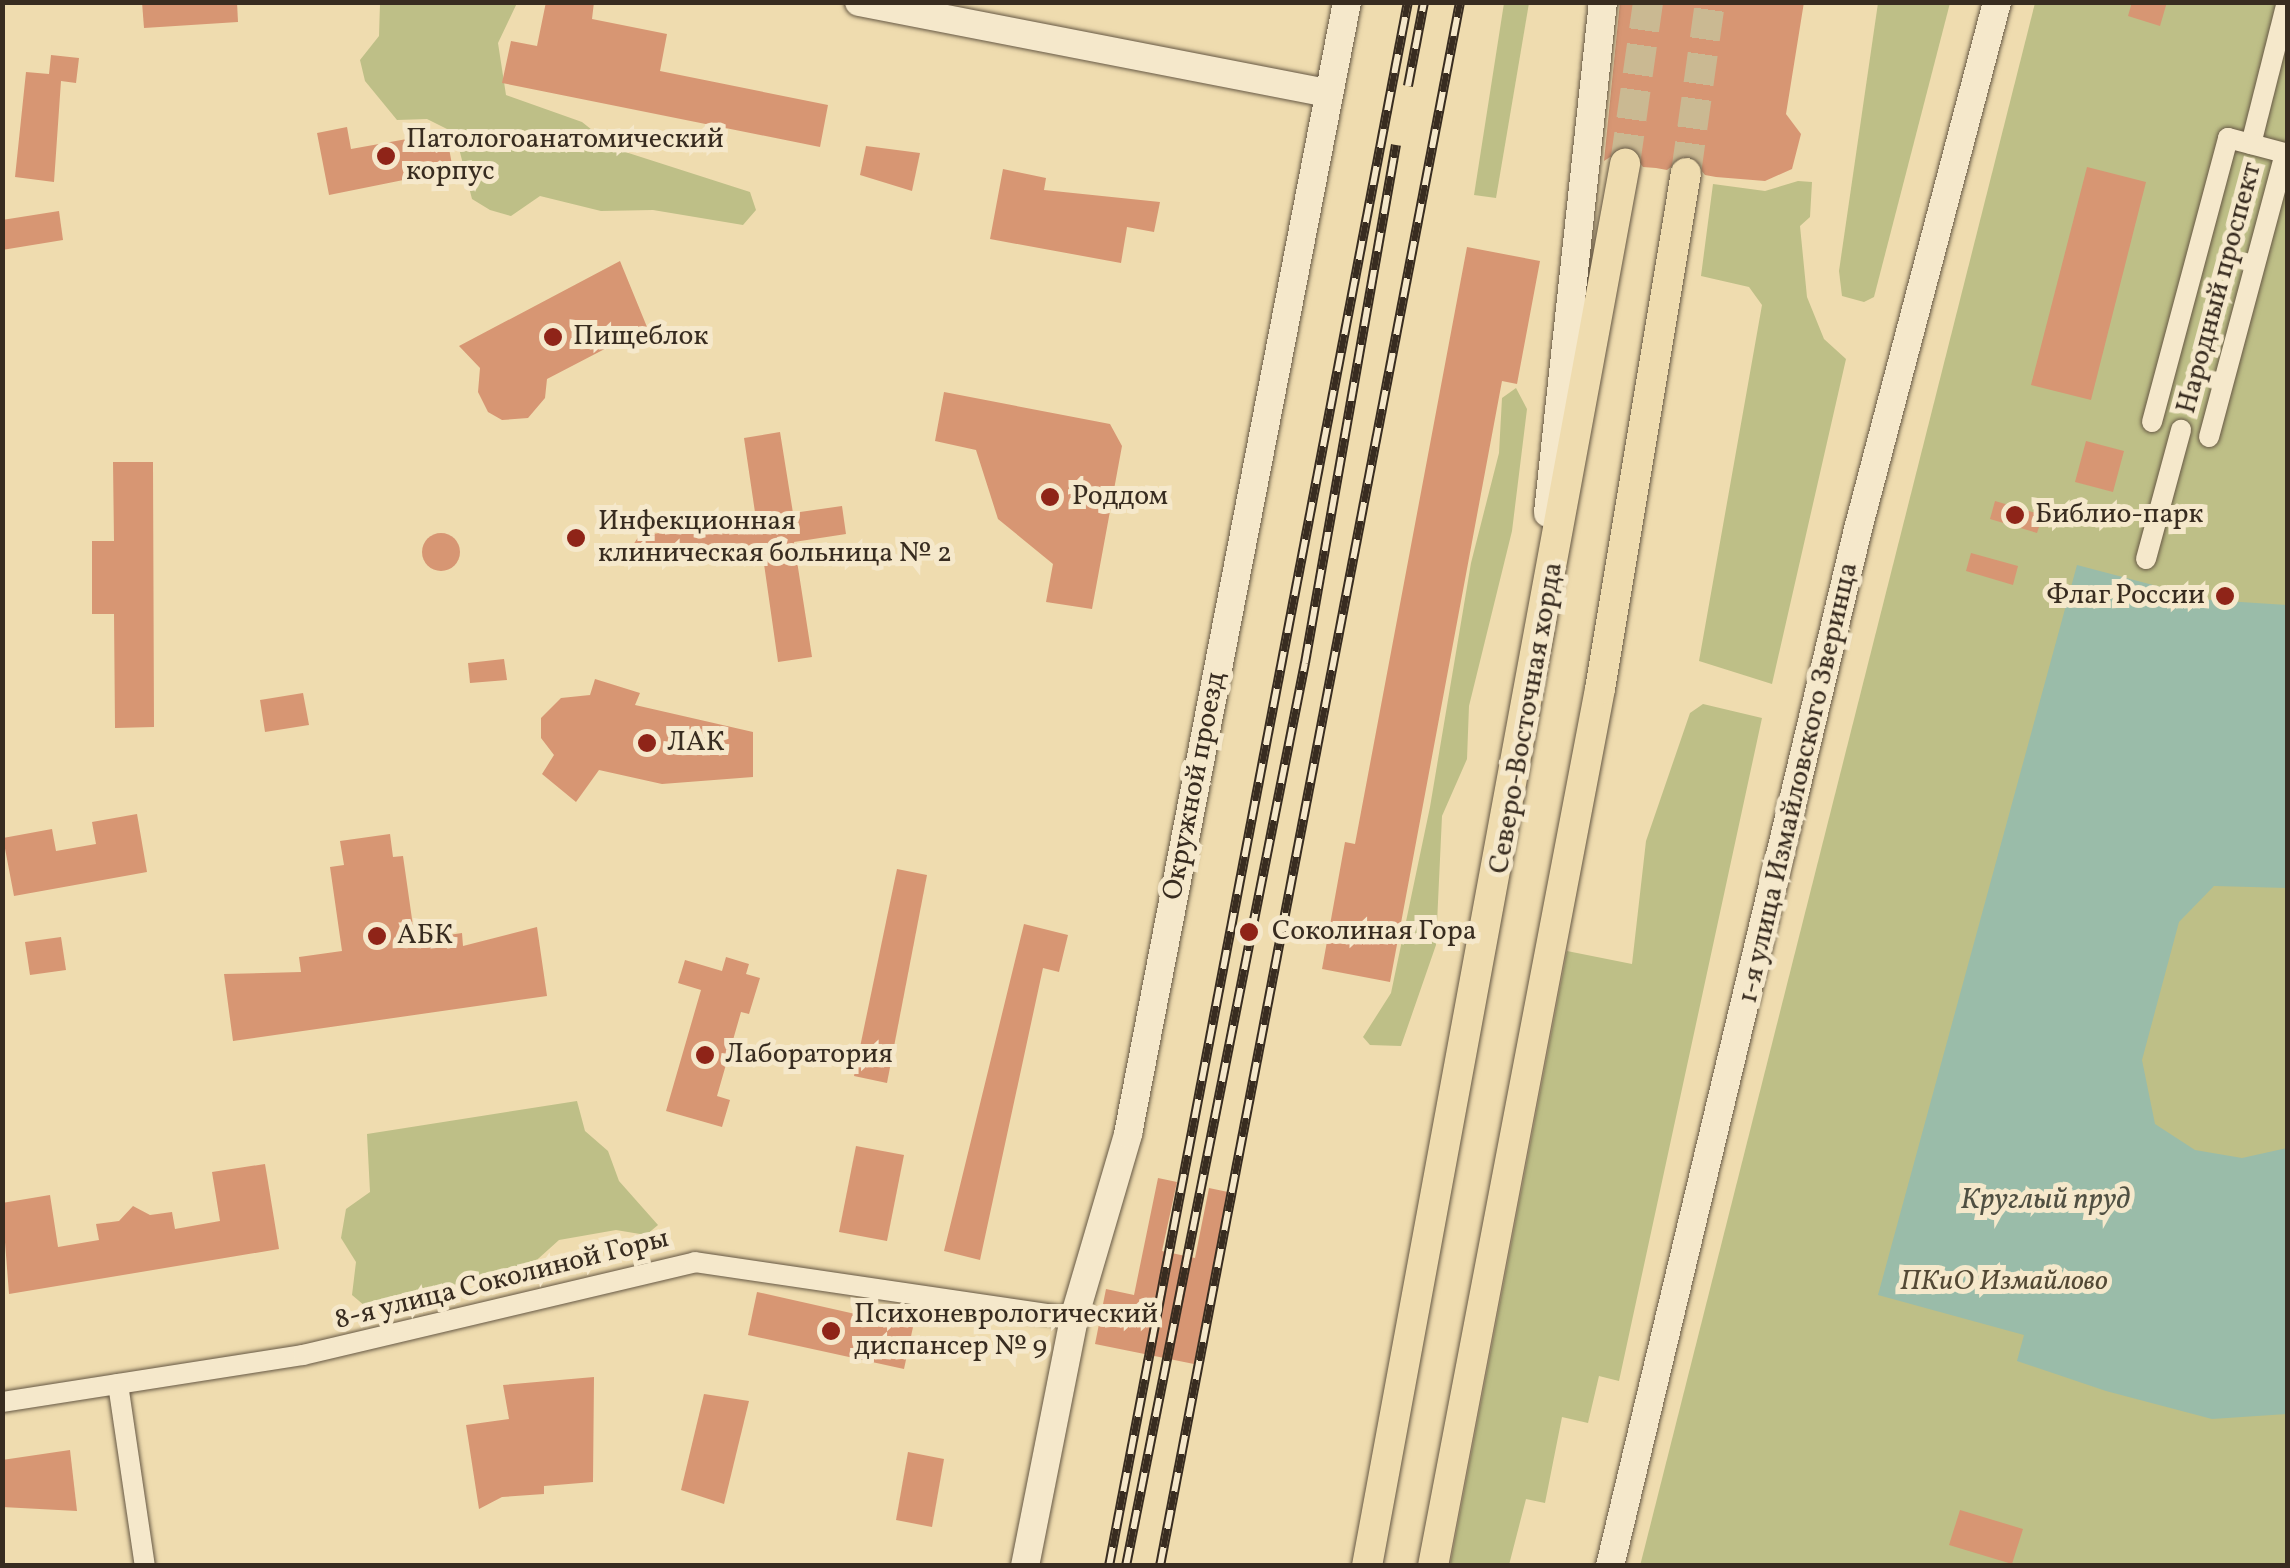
<!DOCTYPE html>
<html>
<head>
<meta charset="utf-8">
<style>
  body { margin:0 }
  #map { position:relative; width:2290px; height:1568px; overflow:hidden; background:#efdcaf; font-family:Vollkorn,serif }
  div>[style] { position:absolute }
  .green>* { inset:0; background:#bebf87 }
  .water>* { inset:0; background:#9abca9 }
  .building>* { inset:0; background:#d79673 }
  .round { border-radius:50% }
  .primary-tunnel>* { height:30px; margin-top:-15px; transform-origin:0; background:repeating-linear-gradient(90deg,#cab992 0 30px,transparent 0 45px) }
  .roads { filter:drop-shadow(0 0 2px #665844) drop-shadow(0 0 2px #665844) }
  .street>* { height:20px; margin:-10px; padding:0 10px; transform-origin:10px; border-radius:10px; background:#f5e8cb }
  .secondary>* { height:28px; margin:-14px; padding:0 14px; transform-origin:14px; border-radius:14px; background:#f5e8cb }
  .primary>* { height:30px; margin:-15px; padding:0 15px; transform-origin:15px; border-radius:15px; background:#efdcaf }
  .rail>* { height:10px; margin-top:-5px; transform-origin:0; background:repeating-linear-gradient(90deg,#f5e8cb 0 19px,#382c20 0 38px); box-sizing:border-box; border-block:2px solid #382c20 }
  .dots>* { width:28px; height:28px; translate:-50% -50%; box-sizing:border-box; border:5px solid #f5e8cb; border-radius:50% }
  span { translate:-50% -50%; white-space:nowrap; text-align:center; line-height:1.15; -webkit-text-stroke:10px #f5e8cb; paint-order:stroke }
  .poi-label { font-size:28px; color:#382c20 }
  .left { translate:0 -50%; text-align:left }
  .right { translate:-100% -50%; text-align:right }
  .street-label { font-size:28px; color:#382c20 }
  .park-label { font-size:28px; color:#534935; font-style:italic }
  .water-label { font-size:30px; color:#505042; font-style:italic }
  .frame { position:absolute; inset:0; border:5px solid #382c20; pointer-events:none }
</style>
</head>
<body>
<div id="map">
  <div class="green">
    <div style="clip-path:polygon(380px 3px,517px 3px,498px 43px,506px 95px,582px 122px,616px 149px,750px 192px,756px 210px,743px 225px,653px 210px,601px 211px,540px 196px,511px 216px,490px 210px,472px 199px,455px 133px,427px 119px,397px 120px,365px 81px,360px 60px,379px 36px)"></div>
    <div style="clip-path:polygon(1504px 3px,1529px 3px,1496px 198px,1474px 195px)"></div>
    <div style="clip-path:polygon(1878px 3px,1950px 3px,1874px 297px,1864px 302px,1842px 296px,1839px 271px)"></div>
    <div style="clip-path:polygon(2035px 3px,2287px 3px,2287px 1565px,1640px 1566px)"></div>
    <div style="clip-path:polygon(1798px 181px,1812px 182px,1810px 217px,1800px 226px,1807px 297px,1824px 339px,1846px 359px,1772px 684px,1699px 661px,1762px 305px,1749px 287px,1701px 276px,1713px 184px,1765px 191px)"></div>
    <div style="clip-path:polygon(1516px 388px,1527px 409px,1512px 531px,1469px 706px,1467px 759px,1442px 816px,1436px 945px,1401px 1046px,1370px 1045px,1363px 1037px,1391px 993px,1430px 807px,1471px 563px,1499px 453px,1502px 398px)"></div>
    <div style="clip-path:polygon(1703px 704px,1762px 718px,1619px 1381px,1599px 1376px,1588px 1423px,1562px 1417px,1545px 1503px,1526px 1499px,1509px 1565px,1450px 1565px,1567px 951px,1632px 964px,1646px 841px,1690px 713px)"></div>
    <div style="clip-path:polygon(577px 1101px,585px 1131px,608px 1151px,619px 1181px,658px 1225px,646px 1235px,616px 1230px,559px 1240px,529px 1267px,365px 1306px,352px 1295px,356px 1262px,341px 1238px,346px 1209px,370px 1192px,367px 1134px)"></div>
  </div>
  <div class="water">
    <div style="clip-path:polygon(2077px 565px,2210px 600px,2287px 605px,2287px 888px,2214px 886px,2179px 922px,2142px 1060px,2155px 1124px,2195px 1150px,2242px 1158px,2287px 1148px,2287px 1414px,2212px 1419px,2106px 1391px,2017px 1361px,2024px 1335px,1878px 1295px)"></div>
  </div>
  <div class="building">
    <div style="clip-path:polygon(142px 2px,237px 2px,238px 22px,144px 28px)"></div>
    <div style="clip-path:polygon(546px 2px,594px 2px,592px 19px,667px 34px,660px 71px,828px 105px,820px 147px,502px 83px,511px 41px,537px 46px)"></div>
    <div style="clip-path:polygon(1620px 2px,1804px 2px,1786px 114px,1801px 134px,1792px 169px,1765px 181px,1716px 177px,1705px 175px,1688px 154px,1667px 170px,1656px 168px,1643px 167px,1627px 146px,1604px 161px)"></div>
    <div style="clip-path:polygon(2132px 2px,2167px 2px,2160px 26px,2128px 16px)"></div>
    <div style="clip-path:polygon(51px 55px,79px 58px,76px 83px,61px 81px,54px 182px,15px 177px,26px 72px,49px 74px)"></div>
    <div style="clip-path:polygon(347px 127px,351px 149px,446px 132px,453px 170px,329px 195px,317px 133px)"></div>
    <div style="clip-path:polygon(866px 146px,920px 153px,912px 191px,860px 175px)"></div>
    <div style="clip-path:polygon(2087px 167px,2146px 182px,2091px 400px,2031px 385px)"></div>
    <div style="clip-path:polygon(1003px 169px,1046px 178px,1044px 190px,1160px 202px,1154px 232px,1127px 227px,1121px 263px,990px 239px)"></div>
    <div style="clip-path:polygon(59px 211px,63px 240px,2px 250px,2px 220px)"></div>
    <div style="clip-path:polygon(1467px 247px,1540px 261px,1517px 384px,1502px 381px,1390px 982px,1322px 969px,1345px 842px,1355px 844px)"></div>
    <div style="clip-path:polygon(620px 261px,647px 327px,547px 379px,545px 398px,528px 418px,502px 420px,488px 412px,478px 392px,480px 368px,459px 346px)"></div>
    <div style="clip-path:polygon(944px 392px,1110px 424px,1122px 446px,1092px 609px,1046px 602px,1053px 564px,998px 519px,976px 450px,935px 441px)"></div>
    <div style="clip-path:polygon(780px 432px,793px 513px,842px 506px,846px 534px,794px 542px,812px 657px,778px 662px,762px 550px,650px 566px,633px 564px,627px 554px,639px 536px,756px 519px,744px 438px)"></div>
    <div style="clip-path:polygon(2086px 441px,2124px 451px,2113px 492px,2075px 482px)"></div>
    <div style="clip-path:polygon(113px 462px,153px 462px,154px 727px,115px 728px,114px 614px,92px 614px,92px 541px,114px 541px)"></div>
    <div style="clip-path:polygon(1995px 501px,2043px 515px,2037px 533px,1990px 519px)"></div>
    <div class="round" style="left:422px;top:533px;width:38px;height:38px"></div>
    <div style="clip-path:polygon(1971px 553px,2018px 566px,2013px 585px,1966px 571px)"></div>
    <div style="clip-path:polygon(504px 659px,507px 680px,470px 683px,468px 663px)"></div>
    <div style="clip-path:polygon(595px 679px,640px 693px,635px 705px,753px 732px,753px 777px,662px 784px,599px 770px,576px 802px,542px 774px,554px 755px,541px 738px,541px 718px,561px 698px,590px 695px)"></div>
    <div style="clip-path:polygon(303px 693px,309px 725px,265px 732px,260px 700px)"></div>
    <div style="clip-path:polygon(137px 814px,147px 872px,14px 896px,3px 838px,52px 829px,56px 851px,96px 844px,92px 822px)"></div>
    <div style="clip-path:polygon(390px 834px,393px 857px,403px 856px,415px 940px,462px 933px,463px 946px,537px 927px,547px 996px,233px 1041px,224px 974px,301px 972px,299px 957px,342px 951px,330px 867px,344px 865px,340px 841px)"></div>
    <div style="clip-path:polygon(897px 869px,927px 875px,887px 1083px,854px 1076px)"></div>
    <div style="clip-path:polygon(1024px 924px,1068px 935px,1059px 972px,1043px 968px,980px 1260px,944px 1251px)"></div>
    <div style="clip-path:polygon(61px 937px,66px 970px,30px 975px,25px 942px)"></div>
    <div style="clip-path:polygon(726px 957px,749px 964px,746px 974px,760px 978px,749px 1014px,741px 1012px,717px 1096px,730px 1100px,722px 1127px,666px 1111px,701px 990px,678px 983px,685px 960px,722px 971px)"></div>
    <div style="clip-path:polygon(856px 1146px,904px 1155px,887px 1241px,839px 1232px)"></div>
    <div style="clip-path:polygon(265px 1164px,279px 1249px,9px 1294px,2px 1203px,50px 1195px,58px 1247px,99px 1240px,96px 1224px,119px 1221px,133px 1206px,150px 1215px,172px 1212px,175px 1229px,220px 1221px,212px 1172px)"></div>
    <div style="clip-path:polygon(1158px 1178px,1177px 1182px,1162px 1251px,1195px 1258px,1209px 1188px,1228px 1192px,1194px 1364px,1095px 1344px,1106px 1289px,1134px 1295px)"></div>
    <div style="clip-path:polygon(757px 1292px,913px 1327px,904px 1369px,748px 1335px)"></div>
    <div style="clip-path:polygon(594px 1377px,593px 1482px,544px 1486px,544px 1494px,502px 1497px,479px 1509px,466px 1425px,509px 1419px,503px 1385px)"></div>
    <div style="clip-path:polygon(704px 1394px,749px 1401px,724px 1504px,681px 1490px)"></div>
    <div style="clip-path:polygon(70px 1450px,77px 1511px,2px 1507px,2px 1460px)"></div>
    <div style="clip-path:polygon(908px 1452px,944px 1459px,932px 1527px,896px 1520px)"></div>
    <div style="clip-path:polygon(1960px 1510px,2023px 1529px,2012px 1564px,1949px 1545px)"></div>
  </div>
  <div class="primary-tunnel">
    <div style="left:1625px;top:164px;width:164px;rotate:-81.9deg"></div>
    <div style="left:1686px;top:173px;width:173px;rotate:-82deg"></div>
  </div>
  <div class="roads">
    <div class="street">
      <div style="left:2251px;top:144px;width:146px;rotate:-75.8deg"></div>
      <div style="left:2152px;top:422px;width:294px;rotate:-75deg"></div>
      <div style="left:2228px;top:138px;width:62px;rotate:14.9deg"></div>
      <div style="left:2209px;top:437px;width:294px;rotate:-75deg"></div>
      <div style="left:2146px;top:559px;width:134px;rotate:-74.8deg"></div>
      <div style="left:118px;top:1384px;width:184px;rotate:81.6deg"></div>
      <div style="left:2px;top:1402px;width:305px;rotate:-8.9deg"></div>
      <div style="left:303px;top:1355px;width:403px;rotate:-13.3deg"></div>
      <div style="left:695px;top:1262px;width:383px;rotate:8.4deg"></div>
    </div>
    <div class="secondary">
      <div style="left:859px;top:2px;width:478px;rotate:11deg"></div>
      <div style="left:1548px;top:513px;width:514px;rotate:-83.86deg"></div>
      <div style="left:1025px;top:1566px;width:253px;rotate:-78.8deg"></div>
      <div style="left:1074px;top:1318px;width:192px;rotate:-73.6deg"></div>
      <div style="left:1128px;top:1134px;width:1153px;rotate:-79.05deg"></div>
      <div style="left:1610px;top:1566px;width:1066px;rotate:-76.55deg"></div>
      <div style="left:1858px;top:529px;width:545px;rotate:-75.22deg"></div>
    </div>
    <div class="primary">
      <div style="left:1367px;top:1566px;width:1426px;rotate:-79.57deg"></div>
      <div style="left:1433px;top:1566px;width:893px;rotate:-79.22deg"></div>
      <div style="left:1600px;top:689px;width:523px;rotate:-80.54deg"></div>
    </div>
  </div>
  <div class="rail">
    <div style="left:1408px;top:86px;width:86px;rotate:-79.2deg"></div>
    <div style="left:1109px;top:1566px;width:1592px;rotate:-79.18deg"></div>
    <div style="left:1126px;top:1566px;width:921px;rotate:-78.79deg"></div>
    <div style="left:1305px;top:663px;width:526px;rotate:-80.04deg"></div>
    <div style="left:1160px;top:1566px;width:1593px;rotate:-79.14deg"></div>
  </div>
  <div class="dots">
    <div style="left:386px;top:156px;background:#8f2418"></div>
    <div style="left:553px;top:337px;background:#8f2418"></div>
    <div style="left:1050px;top:497px;background:#8f2418"></div>
    <div style="left:2015px;top:515px;background:#8f2418"></div>
    <div style="left:576px;top:538px;background:#8f2418"></div>
    <div style="left:2225px;top:596px;background:#8f2418"></div>
    <div style="left:647px;top:743px;background:#8f2418"></div>
    <div style="left:1249px;top:932px;background:#8f2418"></div>
    <div style="left:377px;top:936px;background:#8f2418"></div>
    <div style="left:705px;top:1055px;background:#8f2418"></div>
    <div style="left:831px;top:1331px;background:#8f2418"></div>
  </div>
  <div class="poi-label">
    <span class="left" style="left:406px;top:156px">Патологоанатомический<br>корпус</span>
    <span class="left" style="left:573px;top:337px">Пищеблок</span>
    <span class="left" style="left:1072px;top:497px">Роддом</span>
    <span class="left" style="left:2035px;top:515px">Библио-парк</span>
    <span class="left" style="left:598px;top:538px">Инфекционная<br>клиническая больница № 2</span>
    <span class="right" style="left:2205px;top:596px">Флаг России</span>
    <span class="left" style="left:667px;top:743px">ЛАК</span>
    <span class="left" style="left:1272px;top:932px">Соколиная Гора</span>
    <span class="left" style="left:397px;top:936px">АБК</span>
    <span class="left" style="left:725px;top:1055px">Лаборатория</span>
    <span class="left" style="left:854px;top:1331px">Психоневрологический<br>диспансер № 9</span>
  </div>
  <div class="street-label">
    <span style="left:2220px;top:288px;rotate:-75deg">Народный проспект</span>
    <span style="left:1527px;top:718px;rotate:-80deg">Северо-Восточная хорда</span>
    <span style="left:1799px;top:783px;rotate:-77deg">1-я улица Измайловского Зверинца</span>
    <span style="left:1195px;top:786px;rotate:-79deg">Окружной проезд</span>
    <span style="left:502px;top:1280px;rotate:-14deg">8-я улица Соколиной Горы</span>
  </div>
  <div class="park-label">
    <span style="left:2004px;top:1282px">ПКиО Измайлово</span>
  </div>
  <div class="water-label">
    <span style="left:2045px;top:1200px">Круглый пруд</span>
  </div>
  <div class="frame"></div>
</div>
</body>
</html>
